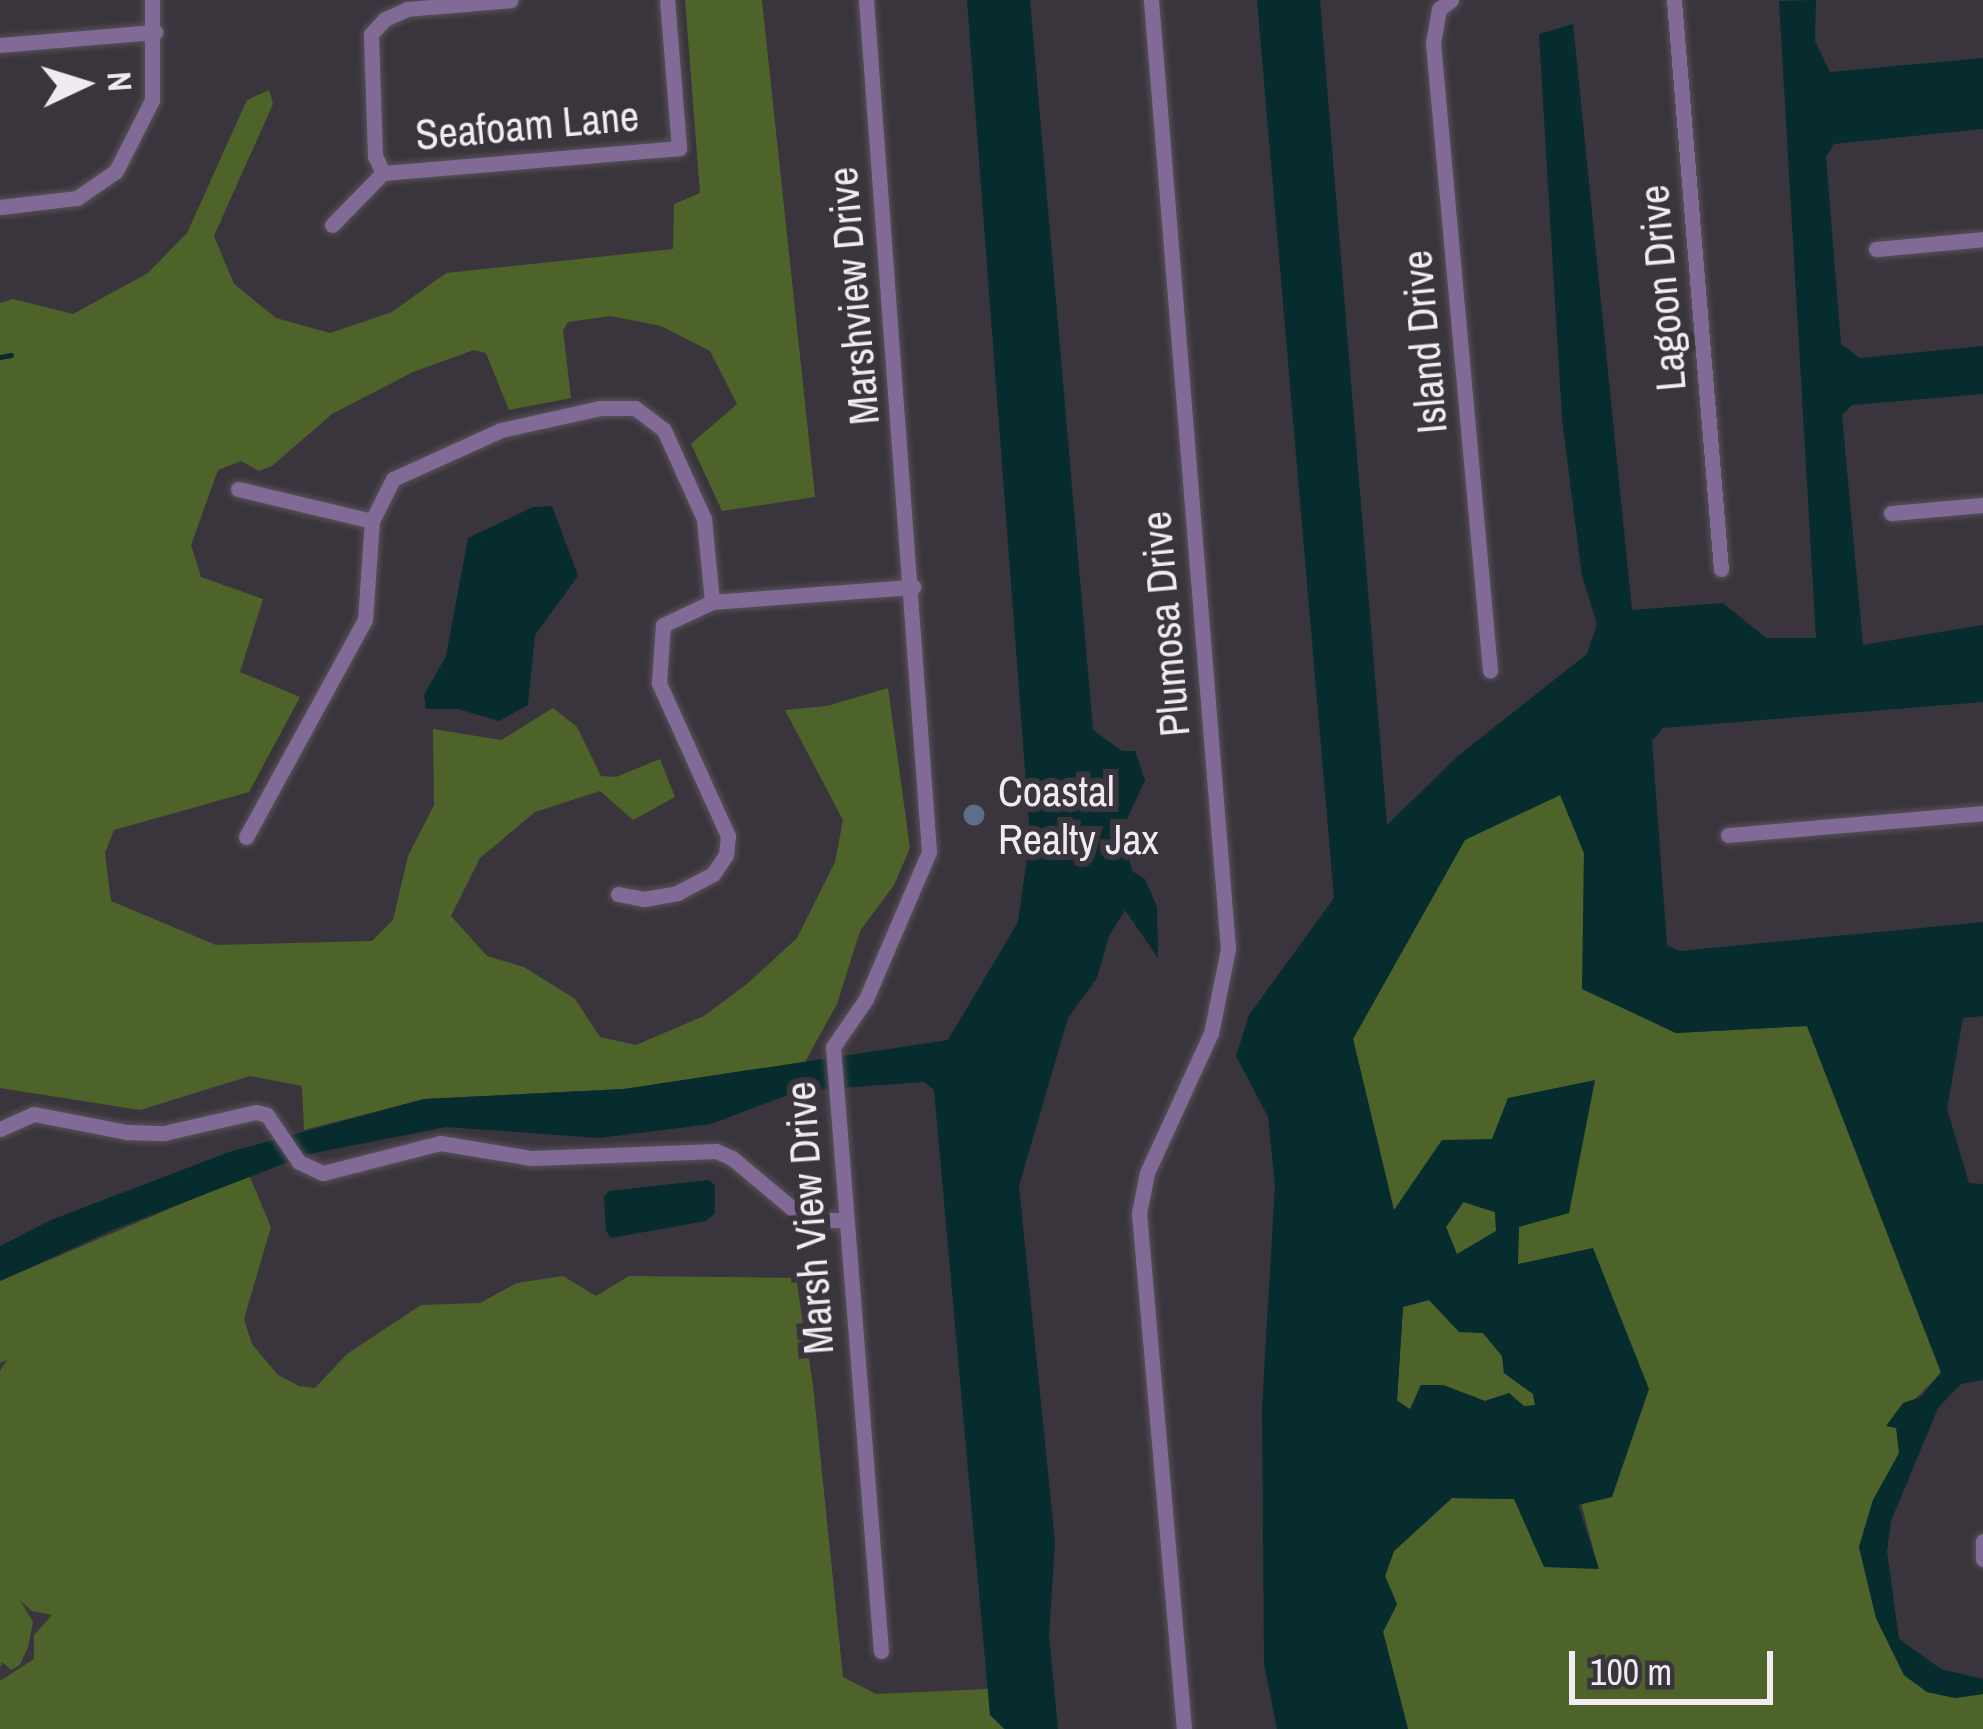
<!DOCTYPE html>
<html>
<head>
<meta charset="utf-8">
<style>
  body { margin:0 }
  #map { position:relative; width:1983px; height:1729px; overflow:hidden; background:#3a353c; font-family:"Archivo Narrow",sans-serif }
  div>[style] { position:absolute }
  .green>* { inset:0; background:#4e632a }
  .water>* { inset:0; background:#062c2d }
  .stream>* { height:4.5px; margin:-2.25px; padding:0 2.25px; transform-origin:2.25px; border-radius:2.25px; background:#062c2d }
  .roads { filter:drop-shadow(0 0 3px #575259) drop-shadow(0 0 3px #575259) }
  .minor>* { height:15px; margin:-7.5px; padding:0 7.5px; transform-origin:7.5px; border-radius:7.5px; background:#826a97 }
  .dots>* { width:33px; height:33px; translate:-50% -50%; box-sizing:border-box; border:6px solid #3a353c; border-radius:50% }
  span { translate:-50% -50%; white-space:nowrap; text-align:center; line-height:1.15; -webkit-text-stroke:12px #3a353c; paint-order:stroke }
  .street-label { font-size:42px; color:#efebf0 }
  .poi-label { font-size:42px; color:#efebf0 }
  .left { translate:0 -50%; text-align:left }
  .north { position:absolute; left:24px; top:24px; width:120px; height:120px; -webkit-text-stroke:9px #3a353c; paint-order:stroke; rotate:86deg; font-size:33px; font-weight:700; line-height:48px; text-align:center; color:#efebf0 }
  .north::after { content:''; display:block; margin:auto; width:42px; height:54px; background:#efebf0; clip-path:polygon(50% 0,100% 100%,50% 72%,0 100%) }
  .scale { position:absolute; left:1569px; top:1651px; width:204px; height:54px; box-sizing:border-box; border:6px solid #efebf0; border-top:0; padding-left:15px; font-size:36px; line-height:42px; white-space:nowrap; color:#efebf0; -webkit-text-stroke:9px #3a353c; paint-order:stroke }
</style>
</head>
<body>
<div id="map">
  <div class="green">
    <div style="clip-path:polygon(685px 0,762px 0,815px 497px,722px 511px,691px 444px,737px 404px,710px 351px,661px 326px,611px 316px,568px 322px,563px 330px,571px 398px,509px 410px,486px 353px,474px 350px,413px 372px,332px 414px,272px 466px,259px 471px,241px 461px,218px 470px,191px 545px,201px 577px,263px 599px,240px 672px,300px 697px,249px 792px,114px 830px,105px 853px,111px 901px,216px 945px,372px 941px,393px 920px,408px 856px,434px 805px,433px 729px,501px 740px,553px 708px,577px 727px,601px 776px,616px 777px,660px 759px,675px 797px,633px 820px,600px 791px,535px 812px,480px 858px,451px 916px,487px 956px,524px 967px,575px 999px,600px 1037px,636px 1045px,704px 1016px,747px 984px,797px 938px,835px 862px,843px 820px,785px 710px,827px 706px,888px 688px,910px 848px,894px 885px,860px 931px,837px 1004px,805px 1062px,624px 1089px,424px 1099px,304px 1130px,302px 1086px,250px 1076px,140px 1110px,0 1088px,0 303px,13px 299px,73px 314px,148px 273px,187px 233px,247px 100px,269px 90px,273px 104px,214px 236px,234px 284px,276px 318px,330px 333px,392px 312px,446px 273px,673px 249px,674px 204px,700px 193px)"></div>
    <div style="clip-path:polygon(1561px 795px,1584px 853px,1583px 989px,1676px 1033px,1807px 1026px,1941px 1373px,1888px 1426px,1895px 1427px,1901px 1440px,1899px 1454px,1873px 1500px,1859px 1547px,1876px 1618px,1904px 1675px,1927px 1692px,1955px 1698px,1983px 1694px,1983px 1729px,1408px 1729px,1383px 1631px,1397px 1605px,1385px 1576px,1394px 1551px,1452px 1498px,1515px 1499px,1544px 1566px,1598px 1567px,1518px 1265px,1518px 1227px,1492px 1139px,1394px 1211px,1353px 1039px,1465px 839px)"></div>
    <div style="clip-path:polygon(249px 1175px,271px 1227px,244px 1319px,252px 1344px,278px 1375px,299px 1386px,315px 1388px,347px 1354px,421px 1305px,480px 1303px,517px 1283px,563px 1276px,596px 1296px,629px 1276px,796px 1278px,813px 1385px,843px 1677px,876px 1694px,988px 1689px,990px 1715px,1004px 1729px,0 1729px,0 1681px,34px 1659px,34px 1635px,52px 1615px,32px 1611px,20px 1600px,33px 1622px,28px 1647px,20px 1665px,11px 1670px,2px 1662px,0 1668px,0 1371px,7px 1360px,0 1363px,0 1281px)"></div>
    <div style="clip-path:polygon(1464px 1202px,1495px 1212px,1496px 1231px,1457px 1255px,1446px 1227px)"></div>
    <div style="clip-path:polygon(1429px 1300px,1459px 1331px,1483px 1333px,1502px 1356px,1504px 1373px,1533px 1394px,1535px 1405px,1524px 1407px,1509px 1393px,1485px 1401px,1443px 1385px,1421px 1385px,1410px 1410px,1397px 1400px,1403px 1306px)"></div>
  </div>
  <div class="water">
    <div style="clip-path:polygon(967px 0,1030px 0,1093px 730px,1122px 751px,1135px 751px,1145px 780px,1122px 830px,1132px 871px,1145px 879px,1157px 907px,1158px 958px,1125px 910px,1109px 936px,1097px 978px,1068px 1018px,1019px 1186px,1055px 1542px,1049px 1635px,1058px 1729px,1005px 1729px,990px 1715px,934px 1090px,924px 1082px,798px 1091px,711px 1124px,599px 1138px,446px 1127px,309px 1154px,115px 1229px,0 1281px,0 1246px,51px 1220px,229px 1152px,424px 1099px,624px 1089px,948px 1040px,1018px 922px,1030px 836px)"></div>
    <div style="clip-path:polygon(evenodd,1257px 0,1320px 0,1387px 825px,1459px 755px,1587px 654px,1597px 624px,1582px 576px,1562px 419px,1539px 34px,1573px 24px,1632px 610px,1723px 603px,1766px 638px,1816px 638px,1779px 1px,1816px 0,1815px 41px,1830px 72px,1983px 58px,1983px 129px,1834px 144px,1826px 157px,1841px 344px,1860px 358px,1983px 346px,1983px 394px,1852px 405px,1842px 415px,1863px 645px,1983px 625px,1983px 702px,1663px 728px,1652px 741px,1667px 945px,1679px 951px,1983px 922px,1983px 1016px,1963px 1018px,1947px 1109px,1969px 1183px,1983px 1184px,1983px 1380px,1961px 1384px,1938px 1408px,1891px 1521px,1887px 1551px,1899px 1639px,1941px 1669px,1983px 1679px,1983px 1694px,1955px 1698px,1927px 1692px,1904px 1675px,1876px 1618px,1859px 1547px,1873px 1500px,1899px 1453px,1896px 1428px,1886px 1426px,1903px 1403px,1921px 1397px,1941px 1372px,1807px 1026px,1676px 1033px,1582px 989px,1584px 853px,1560px 795px,1465px 840px,1353px 1039px,1394px 1210px,1442px 1140px,1492px 1139px,1508px 1098px,1595px 1080px,1569px 1213px,1519px 1227px,1518px 1264px,1593px 1248px,1649px 1389px,1612px 1497px,1578px 1505px,1599px 1569px,1544px 1567px,1514px 1499px,1452px 1498px,1394px 1551px,1385px 1576px,1397px 1604px,1383px 1632px,1408px 1729px,1277px 1729px,1264px 1664px,1262px 1407px,1275px 1185px,1268px 1117px,1236px 1056px,1249px 1015px,1334px 898px,1257px 0,1463px 1202px,1495px 1212px,1496px 1231px,1457px 1254px,1446px 1227px,1463px 1202px,1257px 0,1429px 1300px,1459px 1332px,1483px 1333px,1502px 1356px,1504px 1373px,1533px 1394px,1535px 1405px,1524px 1406px,1509px 1393px,1485px 1401px,1443px 1385px,1421px 1385px,1410px 1409px,1397px 1401px,1403px 1307px,1429px 1300px)"></div>
    <div style="clip-path:polygon(552px 506px,578px 576px,535px 635px,528px 705px,499px 721px,458px 709px,426px 709px,424px 695px,446px 656px,468px 538px,533px 507px)"></div>
    <div style="clip-path:polygon(708px 1180px,715px 1185px,715px 1213px,706px 1221px,611px 1238px,606px 1231px,604px 1197px,609px 1191px)"></div>
  </div>
  <div class="stream">
    <div style="left:0;top:357px;width:11px;rotate:-10deg"></div>
  </div>
  <div class="roads">
    <div class="minor">
      <div style="left:866px;top:0;width:854px;rotate:85.77deg"></div>
      <div style="left:929px;top:852px;width:160px;rotate:113.2deg"></div>
      <div style="left:866px;top:999px;width:58px;rotate:124.5deg"></div>
      <div style="left:833px;top:1047px;width:606px;rotate:85.46deg"></div>
      <div style="left:1151px;top:0;width:952px;rotate:85.36deg"></div>
      <div style="left:1228px;top:949px;width:86px;rotate:101.4deg"></div>
      <div style="left:1211px;top:1033px;width:154px;rotate:114.6deg"></div>
      <div style="left:1147px;top:1173px;width:41px;rotate:101.3deg"></div>
      <div style="left:1139px;top:1213px;width:518px;rotate:85.02deg"></div>
      <div style="left:1451px;top:0;width:15px;rotate:143deg"></div>
      <div style="left:1439px;top:9px;width:35px;rotate:100deg"></div>
      <div style="left:1433px;top:43px;width:630px;rotate:84.81deg"></div>
      <div style="left:1674px;top:0;width:571px;rotate:85.28deg"></div>
      <div style="left:0;top:45px;width:156px;rotate:-4.8deg"></div>
      <div style="left:383px;top:173px;width:19px;rotate:-115deg"></div>
      <div style="left:375px;top:156px;width:122px;rotate:-91.9deg"></div>
      <div style="left:371px;top:34px;width:21px;rotate:-47deg"></div>
      <div style="left:385px;top:19px;width:24px;rotate:-24deg"></div>
      <div style="left:407px;top:9px;width:104px;rotate:-4.9deg"></div>
      <div style="left:0;top:207px;width:78px;rotate:-6.7deg"></div>
      <div style="left:77px;top:198px;width:47px;rotate:-34.7deg"></div>
      <div style="left:116px;top:171px;width:80px;rotate:-63.1deg"></div>
      <div style="left:152px;top:100px;width:100px;rotate:-90deg"></div>
      <div style="left:332px;top:225px;width:73px;rotate:-45.6deg"></div>
      <div style="left:383px;top:173px;width:297px;rotate:-4.8deg"></div>
      <div style="left:679px;top:148px;width:148px;rotate:-94.6deg"></div>
      <div style="left:1876px;top:249px;width:107px;rotate:-5.3deg"></div>
      <div style="left:238px;top:489px;width:138px;rotate:13.4deg"></div>
      <div style="left:1891px;top:513px;width:92px;rotate:-5deg"></div>
      <div style="left:1728px;top:835px;width:256px;rotate:-4.9deg"></div>
      <div style="left:246px;top:837px;width:247px;rotate:-61.3deg"></div>
      <div style="left:365px;top:620px;width:99px;rotate:-86deg"></div>
      <div style="left:372px;top:521px;width:47px;rotate:-63.4deg"></div>
      <div style="left:393px;top:479px;width:119px;rotate:-24.4deg"></div>
      <div style="left:501px;top:430px;width:101px;rotate:-12.5deg"></div>
      <div style="left:600px;top:408px;width:35px"></div>
      <div style="left:635px;top:408px;width:36px;rotate:37deg"></div>
      <div style="left:664px;top:430px;width:98px;rotate:65.8deg"></div>
      <div style="left:704px;top:519px;width:83px;rotate:84.5deg"></div>
      <div style="left:618px;top:894px;width:26px;rotate:11deg"></div>
      <div style="left:644px;top:899px;width:34px;rotate:-10deg"></div>
      <div style="left:677px;top:893px;width:41px;rotate:-27.8deg"></div>
      <div style="left:713px;top:874px;width:23px;rotate:-56deg"></div>
      <div style="left:726px;top:855px;width:19px;rotate:-84deg"></div>
      <div style="left:728px;top:836px;width:168px;rotate:-114.3deg"></div>
      <div style="left:659px;top:683px;width:58px;rotate:-86.1deg"></div>
      <div style="left:663px;top:625px;width:54px;rotate:-25.1deg"></div>
      <div style="left:712px;top:602px;width:202px;rotate:-4.3deg"></div>
      <div style="left:0;top:1129px;width:37px;rotate:-24deg"></div>
      <div style="left:34px;top:1114px;width:95px;rotate:11deg"></div>
      <div style="left:127px;top:1132px;width:37px;rotate:2deg"></div>
      <div style="left:164px;top:1133px;width:94px;rotate:-12.9deg"></div>
      <div style="left:256px;top:1112px;width:11px;rotate:15deg"></div>
      <div style="left:267px;top:1115px;width:57px;rotate:55.8deg"></div>
      <div style="left:299px;top:1162px;width:26px;rotate:25deg"></div>
      <div style="left:323px;top:1173px;width:121px;rotate:-14.4deg"></div>
      <div style="left:440px;top:1143px;width:93px;rotate:9.3deg"></div>
      <div style="left:532px;top:1158px;width:184px;rotate:-2.2deg"></div>
      <div style="left:716px;top:1151px;width:17px;rotate:24deg"></div>
      <div style="left:732px;top:1158px;width:97px;rotate:40deg"></div>
      <div style="left:806px;top:1220px;width:38px"></div>
      <div style="left:1983px;top:1541px;width:18px;rotate:90deg"></div>
    </div>
  </div>
  <div class="dots">
    <div style="left:974px;top:815px;background:#5c6f8a"></div>
  </div>
  <div class="street-label">
    <span style="left:527px;top:125px;rotate:-5deg">Seafoam Lane</span>
    <span style="left:1662px;top:288px;rotate:-95deg">Lagoon Drive</span>
    <span style="left:853px;top:296px;rotate:-95deg">Marshview Drive</span>
    <span style="left:1424px;top:342px;rotate:-95deg">Island Drive</span>
    <span style="left:1165px;top:624px;rotate:-95deg">Plumosa Drive</span>
    <span style="left:809px;top:1218px;rotate:-94deg">Marsh View Drive</span>
  </div>
  <div class="poi-label">
    <span class="left" style="left:998px;top:815px">Coastal<br>Realty Jax</span>
  </div>
  <div class="north">N</div>
  <div class="scale">100 m</div>
</div>
</body>
</html>
